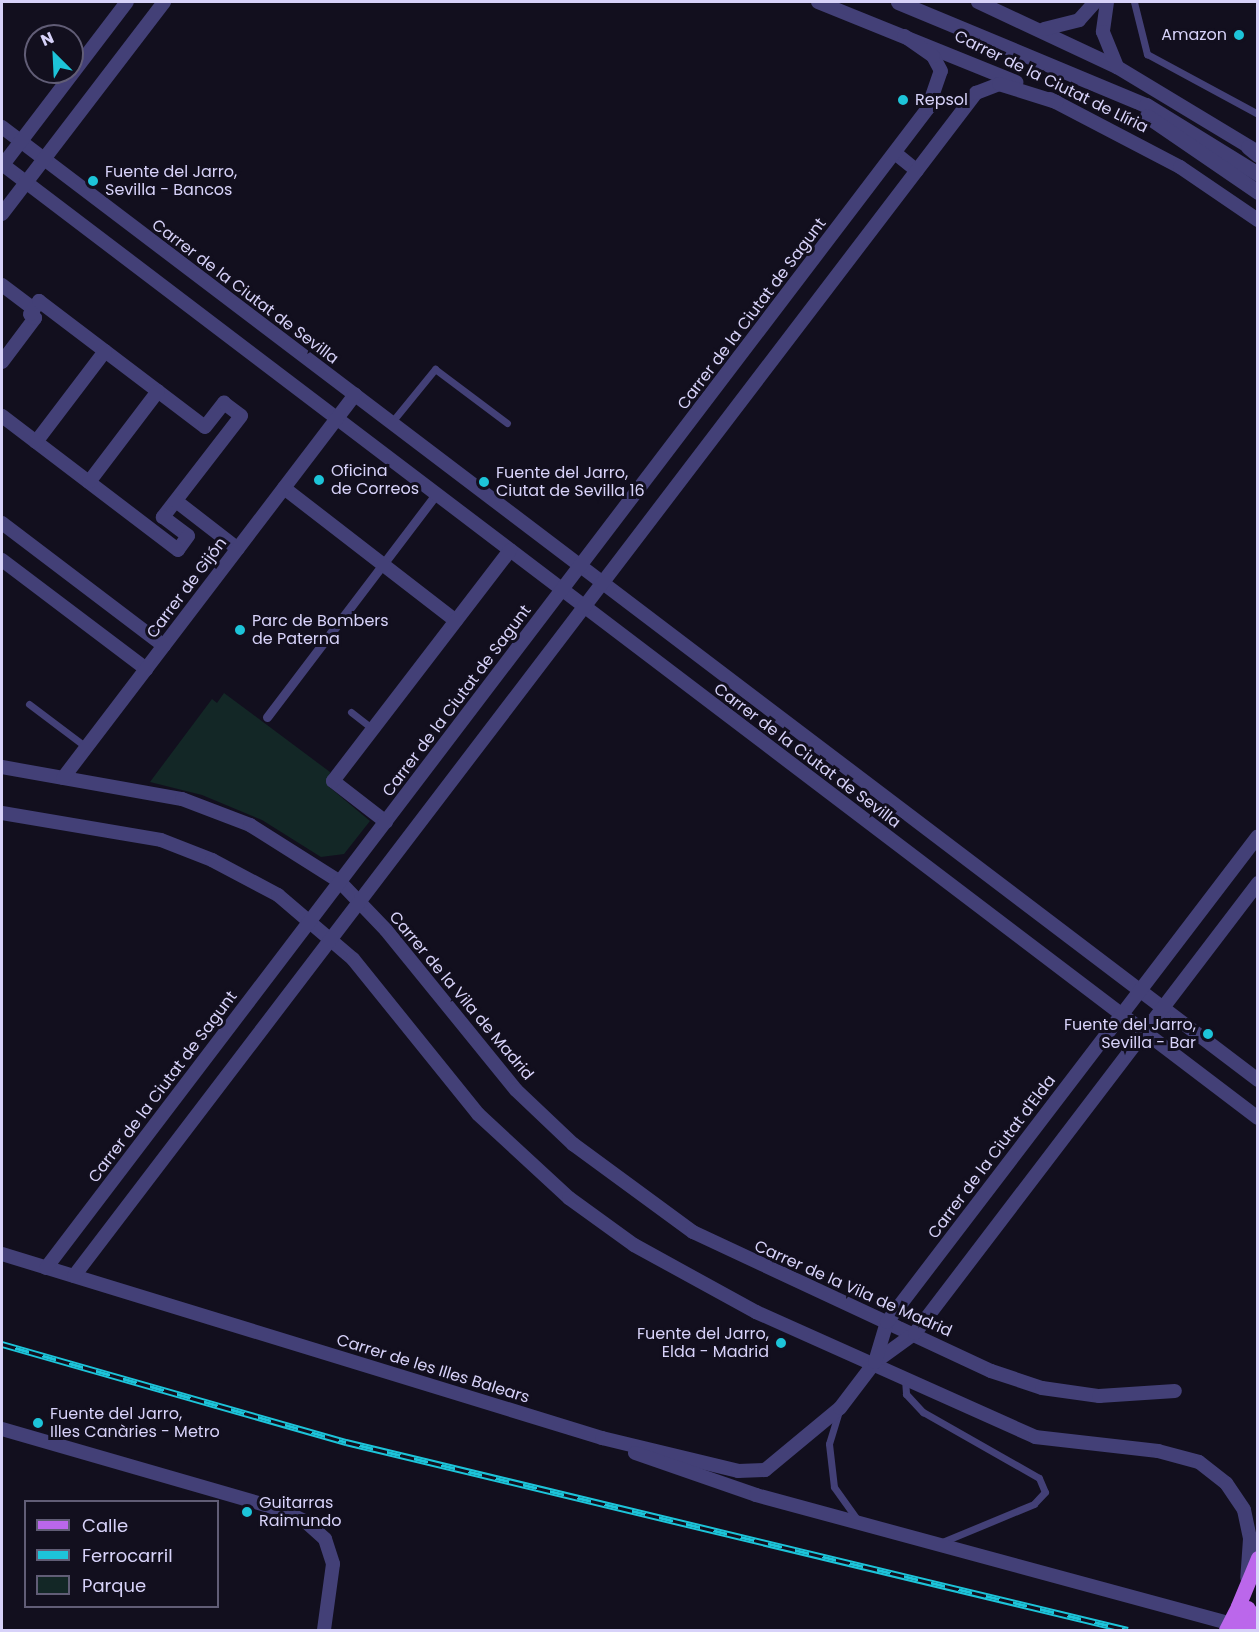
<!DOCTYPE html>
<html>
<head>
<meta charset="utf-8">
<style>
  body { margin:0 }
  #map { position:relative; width:1259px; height:1632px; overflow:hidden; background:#120f1e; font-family:Poppins,sans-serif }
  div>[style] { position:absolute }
  .green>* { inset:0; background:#132726 }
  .service>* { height:7px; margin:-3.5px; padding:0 3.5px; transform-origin:3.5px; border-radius:3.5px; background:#434077 }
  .pedestrian>* { height:9px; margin:-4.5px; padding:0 4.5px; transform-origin:4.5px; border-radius:4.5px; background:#434077 }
  .minor>* { height:14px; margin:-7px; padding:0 7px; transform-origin:7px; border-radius:7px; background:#434077 }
  .tertiary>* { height:15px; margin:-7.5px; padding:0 7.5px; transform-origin:7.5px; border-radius:7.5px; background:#434077 }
  .primary>* { height:15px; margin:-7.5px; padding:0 7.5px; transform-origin:7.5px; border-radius:7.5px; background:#bb67eb }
  .rail>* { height:7px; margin-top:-3.5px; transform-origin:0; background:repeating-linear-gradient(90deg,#120f1e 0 14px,#1dc4d9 0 28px); box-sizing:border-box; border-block:2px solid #1dc4d9 }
  .primary-bridge>* { height:15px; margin:-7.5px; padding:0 7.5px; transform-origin:7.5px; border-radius:7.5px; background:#bb67eb }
  .dots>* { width:16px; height:16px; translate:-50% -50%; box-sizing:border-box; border:3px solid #120f1e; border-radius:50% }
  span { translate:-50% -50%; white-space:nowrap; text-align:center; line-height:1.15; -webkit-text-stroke:6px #120f1e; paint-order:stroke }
  .poi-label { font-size:16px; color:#d7d2f9 }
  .right { translate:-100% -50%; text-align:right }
  .left { translate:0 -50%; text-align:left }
  .street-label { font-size:16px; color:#d7d2f9 }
  .frame { position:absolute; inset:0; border:3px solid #d7d2f9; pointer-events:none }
  .legend { position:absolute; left:24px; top:1500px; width:195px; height:108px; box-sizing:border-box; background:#120f1e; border:2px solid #615d76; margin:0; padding:8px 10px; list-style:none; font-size:18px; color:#d7d2f9 }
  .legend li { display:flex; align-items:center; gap:12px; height:30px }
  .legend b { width:30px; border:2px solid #615d76 }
  .north { position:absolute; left:24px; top:24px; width:60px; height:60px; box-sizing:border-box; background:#120f1e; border:2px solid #615d76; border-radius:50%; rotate:336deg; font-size:16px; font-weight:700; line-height:24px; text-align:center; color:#d7d2f9 }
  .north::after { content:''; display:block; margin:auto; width:21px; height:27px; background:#1dc4d9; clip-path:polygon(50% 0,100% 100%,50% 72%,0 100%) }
</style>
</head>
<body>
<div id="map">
  <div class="green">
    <div style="clip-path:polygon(224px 693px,330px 772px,328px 786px,370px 821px,344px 854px,321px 857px,262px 820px,202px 795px,150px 782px,212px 699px,217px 703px)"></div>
  </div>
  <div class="service">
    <div style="left:1134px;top:2px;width:54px;rotate:76deg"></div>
    <div style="left:1147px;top:54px;width:126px;rotate:28.4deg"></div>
    <div style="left:391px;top:423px;width:70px;rotate:-50.8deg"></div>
    <div style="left:435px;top:369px;width:90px;rotate:36.9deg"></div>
    <div style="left:29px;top:704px;width:71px;rotate:37deg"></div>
    <div style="left:351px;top:712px;width:28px;rotate:38deg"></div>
    <div style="left:905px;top:1379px;width:15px;rotate:86deg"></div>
    <div style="left:906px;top:1394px;width:25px;rotate:47deg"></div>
    <div style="left:923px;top:1412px;width:133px;rotate:29.6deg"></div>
    <div style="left:1039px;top:1478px;width:15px;rotate:67deg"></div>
    <div style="left:1045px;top:1492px;width:16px;rotate:133deg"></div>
    <div style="left:1034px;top:1504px;width:102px;rotate:157.5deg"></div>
    <div style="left:839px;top:1411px;width:34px;rotate:107deg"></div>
    <div style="left:829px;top:1444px;width:43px;rotate:83.4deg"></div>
    <div style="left:834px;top:1487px;width:43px;rotate:54.5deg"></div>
  </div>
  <div class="pedestrian">
    <div style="left:267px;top:717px;width:280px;rotate:-52.8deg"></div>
  </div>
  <div class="minor">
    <div style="left:818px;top:2px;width:214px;rotate:22deg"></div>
    <div style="left:978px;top:2px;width:153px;rotate:25.1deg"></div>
    <div style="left:1117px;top:67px;width:165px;rotate:31.1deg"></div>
    <div style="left:1107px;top:2px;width:30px;rotate:98deg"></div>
    <div style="left:1103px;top:32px;width:38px;rotate:68deg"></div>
    <div style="left:1044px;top:29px;width:36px;rotate:-14deg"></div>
    <div style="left:1079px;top:20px;width:24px;rotate:-48deg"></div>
    <div style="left:1050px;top:99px;width:147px;rotate:27.6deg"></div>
    <div style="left:1180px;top:167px;width:94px;rotate:34.2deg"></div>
    <div style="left:2px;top:127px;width:1577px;rotate:37.19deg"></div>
    <div style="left:895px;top:153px;width:28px;rotate:39deg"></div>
    <div style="left:2px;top:164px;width:1577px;rotate:37.22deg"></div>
    <div style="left:2px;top:166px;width:206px;rotate:-52.7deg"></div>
    <div style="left:2px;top:214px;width:267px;rotate:-52.6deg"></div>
    <div style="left:2px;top:285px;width:40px;rotate:37deg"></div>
    <div style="left:2px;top:362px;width:55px;rotate:-53.1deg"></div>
    <div style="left:35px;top:318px;width:6px;rotate:-141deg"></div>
    <div style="left:30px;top:314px;width:16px;rotate:-55deg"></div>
    <div style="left:39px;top:301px;width:208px;rotate:37.2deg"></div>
    <div style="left:205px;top:427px;width:31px;rotate:-52deg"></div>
    <div style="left:224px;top:403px;width:21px;rotate:37deg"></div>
    <div style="left:241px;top:416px;width:128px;rotate:127.7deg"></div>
    <div style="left:163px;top:517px;width:31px;rotate:37deg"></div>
    <div style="left:188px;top:536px;width:17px;rotate:126deg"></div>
    <div style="left:178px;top:550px;width:221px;rotate:-142.7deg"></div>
    <div style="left:36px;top:442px;width:114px;rotate:-52.8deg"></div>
    <div style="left:89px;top:482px;width:114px;rotate:-52.8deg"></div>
    <div style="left:284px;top:488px;width:217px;rotate:37.7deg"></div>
    <div style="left:176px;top:501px;width:78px;rotate:37.7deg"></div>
    <div style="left:2px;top:523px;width:203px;rotate:37.2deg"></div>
    <div style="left:2px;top:560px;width:181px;rotate:37.1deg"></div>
    <div style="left:2px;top:767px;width:183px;rotate:10.1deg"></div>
    <div style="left:182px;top:799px;width:73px;rotate:20.9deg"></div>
    <div style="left:250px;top:825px;width:107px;rotate:32.3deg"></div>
    <div style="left:340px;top:882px;width:66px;rotate:46.2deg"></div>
    <div style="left:386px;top:930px;width:206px;rotate:50.9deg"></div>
    <div style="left:516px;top:1090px;width:79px;rotate:43.5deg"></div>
    <div style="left:573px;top:1144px;width:149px;rotate:36.3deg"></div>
    <div style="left:693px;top:1232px;width:329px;rotate:25deg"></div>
    <div style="left:991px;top:1371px;width:54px;rotate:18.4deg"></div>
    <div style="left:1042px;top:1388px;width:58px;rotate:8deg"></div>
    <div style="left:1099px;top:1396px;width:76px;rotate:-3.8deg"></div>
    <div style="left:63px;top:778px;width:482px;rotate:-52.7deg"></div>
    <div style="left:2px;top:813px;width:161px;rotate:9.6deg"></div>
    <div style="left:161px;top:840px;width:55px;rotate:21.4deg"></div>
    <div style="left:212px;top:860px;width:75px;rotate:27.9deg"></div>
    <div style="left:278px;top:895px;width:99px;rotate:40.5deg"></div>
    <div style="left:353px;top:959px;width:199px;rotate:51.1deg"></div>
    <div style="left:478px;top:1114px;width:124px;rotate:42.7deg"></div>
    <div style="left:569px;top:1198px;width:80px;rotate:35.9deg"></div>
    <div style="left:634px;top:1245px;width:139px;rotate:28.8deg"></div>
    <div style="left:756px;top:1312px;width:306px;rotate:24.1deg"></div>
    <div style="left:1035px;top:1437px;width:124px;rotate:6.5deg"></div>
    <div style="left:1158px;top:1451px;width:42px;rotate:15deg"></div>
    <div style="left:1199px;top:1462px;width:34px;rotate:38deg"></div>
    <div style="left:1226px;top:1483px;width:32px;rotate:56deg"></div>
    <div style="left:1244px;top:1510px;width:30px;rotate:78deg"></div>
    <div style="left:1250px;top:1539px;width:39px;rotate:94deg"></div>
    <div style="left:386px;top:822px;width:67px;rotate:-142.3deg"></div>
    <div style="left:333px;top:781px;width:291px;rotate:-52.5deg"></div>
    <div style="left:2px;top:1254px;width:628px;rotate:17.05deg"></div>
    <div style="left:602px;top:1438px;width:140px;rotate:13.6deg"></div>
    <div style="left:738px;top:1471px;width:27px;rotate:-2deg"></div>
    <div style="left:765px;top:1470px;width:97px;rotate:-39.6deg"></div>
    <div style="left:840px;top:1408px;width:58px;rotate:-52.7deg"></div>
    <div style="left:875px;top:1362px;width:49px;rotate:-35.9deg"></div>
    <div style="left:915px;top:1333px;width:566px;rotate:-52.68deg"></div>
    <div style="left:46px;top:1268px;width:1457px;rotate:-52.75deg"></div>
    <div style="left:928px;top:108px;width:39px;rotate:-71deg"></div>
    <div style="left:941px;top:71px;width:17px;rotate:-118deg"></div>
    <div style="left:933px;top:56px;width:35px;rotate:-145deg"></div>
    <div style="left:74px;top:1276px;width:1488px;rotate:-52.68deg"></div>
    <div style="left:976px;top:93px;width:25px;rotate:-21deg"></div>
    <div style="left:999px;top:84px;width:60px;rotate:17.5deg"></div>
    <div style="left:875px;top:1362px;width:42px;rotate:-73.3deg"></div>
    <div style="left:887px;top:1322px;width:611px;rotate:-52.64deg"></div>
    <div style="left:2px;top:1429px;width:291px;rotate:16.1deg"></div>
    <div style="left:282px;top:1510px;width:25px;rotate:26deg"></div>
    <div style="left:305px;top:1521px;width:27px;rotate:42deg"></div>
    <div style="left:325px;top:1539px;width:26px;rotate:72deg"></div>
    <div style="left:333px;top:1564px;width:67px;rotate:97.8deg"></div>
    <div style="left:635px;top:1453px;width:128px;rotate:19.1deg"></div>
    <div style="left:756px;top:1495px;width:500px;rotate:15.17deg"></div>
  </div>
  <div class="tertiary">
    <div style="left:898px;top:2px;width:269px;rotate:22.6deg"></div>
    <div style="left:1146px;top:105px;width:132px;rotate:31.6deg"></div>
    <div style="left:1147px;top:116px;width:135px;rotate:34.4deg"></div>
    <div style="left:1248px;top:147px;width:13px;rotate:39deg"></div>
  </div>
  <div class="primary">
    <div style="left:1238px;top:1606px;width:52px;rotate:-67.4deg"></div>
  </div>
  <div class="rail">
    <div style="left:2px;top:1344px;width:358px;rotate:15.9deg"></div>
    <div style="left:346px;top:1442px;width:804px;rotate:13.52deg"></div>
  </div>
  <div class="primary-bridge">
    <div style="left:1226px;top:1630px;width:27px;rotate:-63deg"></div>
    <div style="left:1238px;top:1630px;width:24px;rotate:-66deg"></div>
    <div style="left:1250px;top:1630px;width:19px;rotate:-65deg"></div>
  </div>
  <div class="dots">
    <div style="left:1239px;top:35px;background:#1dc4d9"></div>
    <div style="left:903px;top:100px;background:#1dc4d9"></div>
    <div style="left:93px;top:181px;background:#1dc4d9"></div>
    <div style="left:319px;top:480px;background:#1dc4d9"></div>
    <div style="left:484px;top:482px;background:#1dc4d9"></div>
    <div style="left:240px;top:630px;background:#1dc4d9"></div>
    <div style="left:1208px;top:1034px;background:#1dc4d9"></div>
    <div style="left:781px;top:1343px;background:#1dc4d9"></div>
    <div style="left:38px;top:1423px;background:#1dc4d9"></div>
    <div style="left:247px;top:1512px;background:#1dc4d9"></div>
  </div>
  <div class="poi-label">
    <span class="right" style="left:1227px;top:35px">Amazon</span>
    <span class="left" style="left:915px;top:100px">Repsol</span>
    <span class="left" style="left:105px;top:181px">Fuente del Jarro,<br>Sevilla - Bancos</span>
    <span class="left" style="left:331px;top:480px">Oficina<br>de Correos</span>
    <span class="left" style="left:496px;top:482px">Fuente del Jarro,<br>Ciutat de Sevilla 16</span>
    <span class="left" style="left:252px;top:630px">Parc de Bombers<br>de Paterna</span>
    <span class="right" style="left:1196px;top:1034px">Fuente del Jarro,<br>Sevilla - Bar</span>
    <span class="right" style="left:769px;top:1343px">Fuente del Jarro,<br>Elda - Madrid</span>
    <span class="left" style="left:50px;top:1423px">Fuente del Jarro,<br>Illes Canàries - Metro</span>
    <span class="left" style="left:259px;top:1512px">Guitarras<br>Raimundo</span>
  </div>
  <div class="street-label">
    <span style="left:1051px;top:82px;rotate:26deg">Carrer de la Ciutat de Llíria</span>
    <span style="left:245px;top:292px;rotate:37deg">Carrer de la Ciutat de Sevilla</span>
    <span style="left:752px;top:314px;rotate:-53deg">Carrer de la Ciutat de Sagunt</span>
    <span style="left:187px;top:588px;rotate:-53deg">Carrer de Gijón</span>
    <span style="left:457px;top:701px;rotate:-53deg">Carrer de la Ciutat de Sagunt</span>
    <span style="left:807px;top:756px;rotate:37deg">Carrer de la Ciutat de Sevilla</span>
    <span style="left:461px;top:996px;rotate:50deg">Carrer de la Vila de Madrid</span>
    <span style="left:163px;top:1087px;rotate:-53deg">Carrer de la Ciutat de Sagunt</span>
    <span style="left:992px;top:1157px;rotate:-53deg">Carrer de la Ciutat d'Elda</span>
    <span style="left:853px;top:1289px;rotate:24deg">Carrer de la Vila de Madrid</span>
    <span style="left:433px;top:1369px;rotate:17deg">Carrer de les Illes Balears</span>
  </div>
  <div class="frame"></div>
  <ul class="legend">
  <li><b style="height:8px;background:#bb67eb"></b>Calle</li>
  <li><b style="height:8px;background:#1dc4d9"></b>Ferrocarril</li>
  <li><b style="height:16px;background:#132726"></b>Parque</li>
  </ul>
  <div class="north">N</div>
</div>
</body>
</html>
